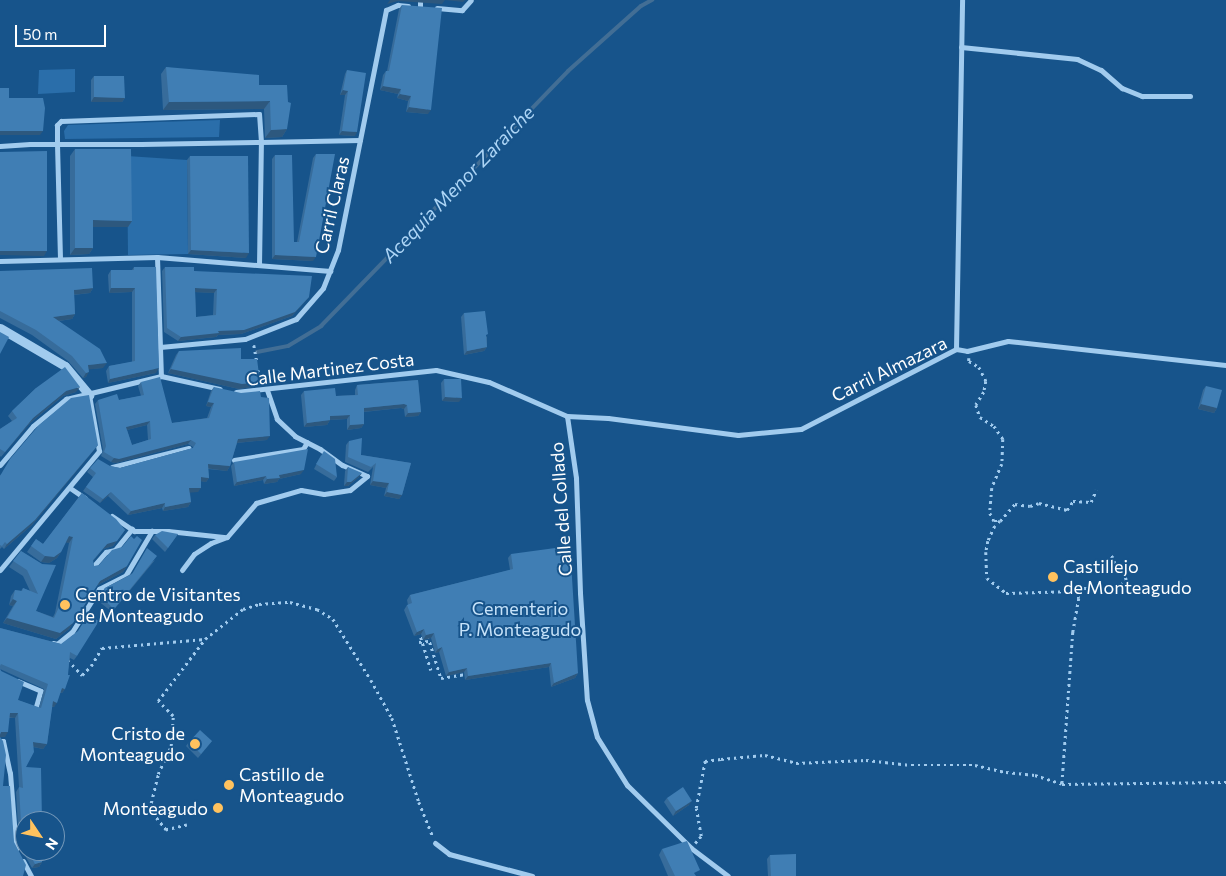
<!DOCTYPE html>
<html>
<head>
<meta charset="utf-8">
<style>
  body { margin:0 }
  #map { position:relative; width:1226px; height:876px; overflow:hidden; background:#17548b; font-family:Commissioner,sans-serif }
  div>[style] { position:absolute }
  .green>* { inset:0; background:#2a6eaa }
  .stream>* { height:4px; margin:-2px; padding:0 2px; transform-origin:2px; border-radius:2px; background:#426e95 }
  .path>* { height:2.5px; margin-top:-1.25px; transform-origin:0; background:repeating-linear-gradient(90deg,#a1cbee 0 2.5px,transparent 0 6.5px) }
  .pedestrian>* { height:4.5px; margin:-2.25px; padding:0 2.25px; transform-origin:2.25px; border-radius:2.25px; background:#a1cbee }
  .minor>* { height:5px; margin:-2.5px; padding:0 2.5px; transform-origin:2.5px; border-radius:2.5px; background:#a1cbee }
  .tertiary>* { height:9px; margin:-4.5px; padding:0 4.5px; transform-origin:4.5px; border-radius:4.5px; background:#a1cbee }
  .wall>* { inset:0; background:#376c9b }
  .shaded-wall>* { inset:0; background:#2d587e }
  .building>* { inset:0; background:#407eb4 }
  .dots>* { width:14px; height:14px; translate:-50% -50%; box-sizing:border-box; border:2px solid #17548b; border-radius:50% }
  span { translate:-50% -50%; white-space:nowrap; text-align:center; line-height:1.15; -webkit-text-stroke:4px #17548b; paint-order:stroke }
  .street-label { font-size:18px; color:#fff }
  .poi-label { font-size:18px; color:#fff }
  .left { translate:0 -50%; text-align:left }
  .right { translate:-100% -50%; text-align:right }
  .park-label { font-size:18px; color:#c7e3fa }
  .water-label { font-size:19px; color:#add5f6; font-style:italic }
  .north { position:absolute; left:15px; top:811px; width:50px; height:50px; box-sizing:border-box; background:#17548b; border:1px solid #7498b9; border-radius:50%; rotate:124deg; font-size:14px; font-weight:700; line-height:20px; text-align:center; color:#fff }
  .north::after { content:''; display:block; margin:auto; width:18px; height:22px; background:#ffc25e; clip-path:polygon(50% 0,100% 100%,50% 72%,0 100%) }
  .scale { position:absolute; left:15px; top:25px; width:91px; height:22px; box-sizing:border-box; border:2px solid #fff; border-top:0; padding-left:6px; font-size:15px; line-height:18px; white-space:nowrap; color:#fff; -webkit-text-stroke:4px #17548b; paint-order:stroke }
</style>
</head>
<body>
<div id="map">
  <div class="green">
    <div style="clip-path:polygon(75px 69px,75px 92px,38px 94px,39px 70px)"></div>
    <div style="clip-path:polygon(220px 120px,219px 137px,65px 139px,64px 131px,68px 125px)"></div>
    <div style="clip-path:polygon(127px 156px,187px 160px,188px 254px,128px 255px)"></div>
  </div>
  <div class="stream">
    <div style="left:257px;top:352px;width:32px;rotate:-11deg"></div>
    <div style="left:288px;top:346px;width:39px;rotate:-31deg"></div>
    <div style="left:321px;top:326px;width:355px;rotate:-45.9deg"></div>
    <div style="left:568px;top:71px;width:98px;rotate:-41.7deg"></div>
    <div style="left:641px;top:6px;width:13px;rotate:-29deg"></div>
  </div>
  <div class="path">
    <div style="left:254px;top:345px;width:17px;rotate:80deg"></div>
    <div style="left:969px;top:358px;width:3px;rotate:90deg"></div>
    <div style="left:969px;top:361px;width:12px;rotate:31deg"></div>
    <div style="left:979px;top:367px;width:16px;rotate:63deg"></div>
    <div style="left:986px;top:381px;width:11px;rotate:100deg"></div>
    <div style="left:984px;top:392px;width:15px;rotate:122deg"></div>
    <div style="left:976px;top:405px;width:13px;rotate:72deg"></div>
    <div style="left:980px;top:417px;width:17px;rotate:33deg"></div>
    <div style="left:994px;top:426px;width:16px;rotate:55deg"></div>
    <div style="left:1003px;top:439px;width:25px;rotate:92deg"></div>
    <div style="left:1002px;top:464px;width:26px;rotate:113deg"></div>
    <div style="left:992px;top:488px;width:25px;rotate:95deg"></div>
    <div style="left:990px;top:513px;width:9px;rotate:63deg"></div>
    <div style="left:994px;top:521px;width:6px"></div>
    <div style="left:1000px;top:521px;width:23px;rotate:-49deg"></div>
    <div style="left:1015px;top:504px;width:15px;rotate:8deg"></div>
    <div style="left:1030px;top:506px;width:9px;rotate:-18deg"></div>
    <div style="left:1039px;top:503px;width:29px;rotate:14deg"></div>
    <div style="left:1067px;top:510px;width:11px;rotate:-56deg"></div>
    <div style="left:1073px;top:501px;width:18px;rotate:3deg"></div>
    <div style="left:1091px;top:502px;width:13px;rotate:-67deg"></div>
    <div style="left:258px;top:370px;width:11px;rotate:75deg"></div>
    <div style="left:1000px;top:521px;width:7px;rotate:135deg"></div>
    <div style="left:995px;top:526px;width:17px;rotate:115deg"></div>
    <div style="left:988px;top:541px;width:11px;rotate:100deg"></div>
    <div style="left:986px;top:552px;width:26px;rotate:88deg"></div>
    <div style="left:987px;top:578px;width:24px;rotate:38deg"></div>
    <div style="left:1006px;top:593px;width:69px;rotate:-1.7deg"></div>
    <div style="left:1075px;top:591px;width:8px;rotate:60deg"></div>
    <div style="left:1079px;top:598px;width:35px;rotate:100deg"></div>
    <div style="left:1073px;top:632px;width:152px;rotate:94.1deg"></div>
    <div style="left:1075px;top:591px;width:9px;rotate:-18deg"></div>
    <div style="left:1084px;top:588px;width:32px;rotate:2deg"></div>
    <div style="left:1116px;top:589px;width:13px;rotate:-42deg"></div>
    <div style="left:1126px;top:580px;width:9px;rotate:-108deg"></div>
    <div style="left:1123px;top:571px;width:7px;rotate:-172deg"></div>
    <div style="left:1116px;top:570px;width:12px;rotate:-104deg"></div>
    <div style="left:1113px;top:558px;width:3px;rotate:-135deg"></div>
    <div style="left:419px;top:631px;width:41px;rotate:72.9deg"></div>
    <div style="left:428px;top:636px;width:44px;rotate:72.8deg"></div>
    <div style="left:441px;top:678px;width:25px;rotate:-9deg"></div>
    <div style="left:419px;top:642px;width:10px;rotate:-6deg"></div>
    <div style="left:68px;top:660px;width:21px;rotate:47deg"></div>
    <div style="left:82px;top:675px;width:13px;rotate:-45deg"></div>
    <div style="left:91px;top:666px;width:21px;rotate:-59deg"></div>
    <div style="left:102px;top:648px;width:103px;rotate:-5deg"></div>
    <div style="left:187px;top:825px;width:22px;rotate:167deg"></div>
    <div style="left:166px;top:830px;width:21px;rotate:-129deg"></div>
    <div style="left:153px;top:814px;width:11px;rotate:-100deg"></div>
    <div style="left:151px;top:803px;width:30px;rotate:-76deg"></div>
    <div style="left:158px;top:774px;width:31px;rotate:-65deg"></div>
    <div style="left:171px;top:746px;width:30px;rotate:-86deg"></div>
    <div style="left:173px;top:716px;width:21px;rotate:-135deg"></div>
    <div style="left:158px;top:701px;width:78px;rotate:-52.8deg"></div>
    <div style="left:205px;top:639px;width:48px;rotate:-38.3deg"></div>
    <div style="left:243px;top:609px;width:17px;rotate:-17deg"></div>
    <div style="left:259px;top:604px;width:31px;rotate:-4deg"></div>
    <div style="left:290px;top:602px;width:28px;rotate:15deg"></div>
    <div style="left:317px;top:609px;width:19px;rotate:32deg"></div>
    <div style="left:333px;top:619px;width:72px;rotate:58.1deg"></div>
    <div style="left:371px;top:680px;width:43px;rotate:61.1deg"></div>
    <div style="left:392px;top:718px;width:88px;rotate:72.2deg"></div>
    <div style="left:419px;top:802px;width:38px;rotate:68deg"></div>
    <div style="left:695px;top:843px;width:9px;rotate:-49deg"></div>
    <div style="left:701px;top:836px;width:28px;rotate:-100deg"></div>
    <div style="left:696px;top:808px;width:48px;rotate:-79.2deg"></div>
    <div style="left:705px;top:761px;width:16px;rotate:-7deg"></div>
    <div style="left:721px;top:759px;width:44px;rotate:-5.2deg"></div>
    <div style="left:765px;top:755px;width:32px;rotate:14deg"></div>
    <div style="left:796px;top:763px;width:70px;rotate:-2.5deg"></div>
    <div style="left:866px;top:760px;width:45px;rotate:6.3deg"></div>
    <div style="left:911px;top:765px;width:64px"></div>
    <div style="left:975px;top:765px;width:32px;rotate:13deg"></div>
    <div style="left:1006px;top:772px;width:29px;rotate:6deg"></div>
    <div style="left:1035px;top:775px;width:28px;rotate:18deg"></div>
    <div style="left:1062px;top:784px;width:164px;rotate:-0.7deg"></div>
  </div>
  <div class="pedestrian">
    <div style="left:92px;top:568px;width:21px;rotate:-49deg"></div>
    <div style="left:106px;top:552px;width:9px;rotate:-13deg"></div>
    <div style="left:115px;top:550px;width:27px;rotate:-51deg"></div>
    <div style="left:99px;top:589px;width:30px;rotate:-27deg"></div>
    <div style="left:126px;top:575px;width:51px;rotate:-59.4deg"></div>
    <div style="left:18px;top:681px;width:25px;rotate:23deg"></div>
    <div style="left:41px;top:691px;width:19px;rotate:106deg"></div>
  </div>
  <div class="minor">
    <div style="left:420px;top:7px;width:7px;rotate:-90deg"></div>
    <div style="left:437px;top:8px;width:25px;rotate:5deg"></div>
    <div style="left:462px;top:10px;width:13px;rotate:-48deg"></div>
    <div style="left:961px;top:47px;width:117px;rotate:5.9deg"></div>
    <div style="left:1077px;top:59px;width:26px;rotate:25deg"></div>
    <div style="left:1101px;top:70px;width:28px;rotate:41deg"></div>
    <div style="left:1122px;top:88px;width:22px;rotate:22deg"></div>
    <div style="left:1142px;top:96px;width:48px"></div>
    <div style="left:0;top:146px;width:30px;rotate:-4deg"></div>
    <div style="left:30px;top:144px;width:111px"></div>
    <div style="left:141px;top:144px;width:120px;rotate:-1deg"></div>
    <div style="left:261px;top:142px;width:28px;rotate:-94deg"></div>
    <div style="left:259px;top:114px;width:198px;rotate:178deg"></div>
    <div style="left:61px;top:121px;width:6px;rotate:135deg"></div>
    <div style="left:57px;top:125px;width:19px;rotate:90deg"></div>
    <div style="left:57px;top:144px;width:115px;rotate:88.5deg"></div>
    <div style="left:157px;top:257px;width:119px;rotate:88.1deg"></div>
    <div style="left:0;top:261px;width:157px;rotate:-1.5deg"></div>
    <div style="left:157px;top:257px;width:174px;rotate:4.6deg"></div>
    <div style="left:259px;top:265px;width:123px;rotate:-89.1deg"></div>
    <div style="left:261px;top:142px;width:99px;rotate:-1.2deg"></div>
    <div style="left:160px;top:347px;width:85px;rotate:-5.4deg"></div>
    <div style="left:245px;top:339px;width:55px;rotate:-21.4deg"></div>
    <div style="left:296px;top:319px;width:41px;rotate:-48.9deg"></div>
    <div style="left:323px;top:288px;width:41px;rotate:-68.5deg"></div>
    <div style="left:338px;top:250px;width:245px;rotate:-78.7deg"></div>
    <div style="left:386px;top:10px;width:13px;rotate:-23deg"></div>
    <div style="left:398px;top:5px;width:10px;rotate:6deg"></div>
    <div style="left:956px;top:349px;width:349px;rotate:-89deg"></div>
    <div style="left:236px;top:392px;width:201px;rotate:-6.3deg"></div>
    <div style="left:436px;top:370px;width:54px;rotate:12.8deg"></div>
    <div style="left:489px;top:382px;width:85px;rotate:23.6deg"></div>
    <div style="left:567px;top:416px;width:41px;rotate:2.8deg"></div>
    <div style="left:608px;top:418px;width:131px;rotate:7.5deg"></div>
    <div style="left:738px;top:435px;width:63px;rotate:-5.4deg"></div>
    <div style="left:801px;top:429px;width:174px;rotate:-27.3deg"></div>
    <div style="left:956px;top:349px;width:11px;rotate:10deg"></div>
    <div style="left:967px;top:351px;width:42px;rotate:-13.7deg"></div>
    <div style="left:1008px;top:341px;width:219px;rotate:6.3deg"></div>
    <div style="left:567px;top:416px;width:63px;rotate:81.7deg"></div>
    <div style="left:576px;top:478px;width:115px;rotate:88deg"></div>
    <div style="left:580px;top:593px;width:107px;rotate:86.3deg"></div>
    <div style="left:587px;top:700px;width:38px;rotate:75deg"></div>
    <div style="left:597px;top:737px;width:57px;rotate:58deg"></div>
    <div style="left:627px;top:785px;width:90px;rotate:44.5deg"></div>
    <div style="left:691px;top:848px;width:46px;rotate:37.1deg"></div>
    <div style="left:234px;top:460px;width:70px;rotate:-9.1deg"></div>
    <div style="left:303px;top:449px;width:8px;rotate:-60deg"></div>
    <div style="left:0;top:465px;width:51px;rotate:-49.8deg"></div>
    <div style="left:33px;top:426px;width:43px;rotate:-39.3deg"></div>
    <div style="left:66px;top:399px;width:98px;rotate:-13.6deg"></div>
    <div style="left:161px;top:376px;width:60px;rotate:12.4deg"></div>
    <div style="left:112px;top:467px;width:79px;rotate:-13.9deg"></div>
    <div style="left:70px;top:488px;width:18px;rotate:34deg"></div>
    <div style="left:112px;top:516px;width:27px;rotate:34deg"></div>
    <div style="left:134px;top:531px;width:34px"></div>
    <div style="left:168px;top:531px;width:56px;rotate:6.1deg"></div>
    <div style="left:0;top:570px;width:155px;rotate:-50.2deg"></div>
    <div style="left:99px;top:451px;width:57px;rotate:-100.1deg"></div>
    <div style="left:182px;top:570px;width:20px;rotate:-53deg"></div>
    <div style="left:194px;top:554px;width:20px;rotate:-33deg"></div>
    <div style="left:211px;top:543px;width:17px;rotate:-21deg"></div>
    <div style="left:227px;top:537px;width:45px;rotate:-49.5deg"></div>
    <div style="left:256px;top:503px;width:47px;rotate:-16.1deg"></div>
    <div style="left:301px;top:490px;width:23px;rotate:10deg"></div>
    <div style="left:324px;top:494px;width:26px;rotate:-9deg"></div>
    <div style="left:350px;top:490px;width:22px;rotate:-39deg"></div>
    <div style="left:367px;top:476px;width:27px;rotate:-156deg"></div>
    <div style="left:342px;top:465px;width:27px;rotate:-144deg"></div>
    <div style="left:320px;top:449px;width:28px;rotate:-153deg"></div>
    <div style="left:295px;top:436px;width:25px;rotate:-137deg"></div>
    <div style="left:277px;top:419px;width:31px;rotate:-109deg"></div>
    <div style="left:53px;top:643px;width:4px;rotate:14deg"></div>
    <div style="left:57px;top:644px;width:19px;rotate:-39deg"></div>
    <div style="left:72px;top:632px;width:51px;rotate:-57.9deg"></div>
    <div style="left:0;top:741px;width:3px"></div>
    <div style="left:3px;top:741px;width:33px;rotate:78deg"></div>
    <div style="left:10px;top:773px;width:76px;rotate:85.5deg"></div>
    <div style="left:435px;top:843px;width:18px;rotate:38deg"></div>
    <div style="left:449px;top:854px;width:86px;rotate:14.8deg"></div>
    <div style="left:23px;top:861px;width:17px;rotate:62deg"></div>
  </div>
  <div class="tertiary">
    <div style="left:0;top:328px;width:75px;rotate:30.3deg"></div>
    <div style="left:65px;top:366px;width:38px;rotate:50deg"></div>
  </div>
  <div class="wall">
    <div style="clip-path:polygon(402px 5px,428px 114px,406px 112px,408px 101px,397px 98px,398px 94px,380px 90px,383px 75px,386px 71px,387px 71px,399px 9px)"></div>
    <div style="clip-path:polygon(166px 67px,259px 85px,287px 129px,282px 137px,265px 138px,264px 109px,163px 110px,161px 74px)"></div>
    <div style="clip-path:polygon(347px 70px,355px 136px,339px 135px,345px 95px,340px 95px,345px 74px)"></div>
    <div style="clip-path:polygon(94px 76px,125px 98px,122px 102px,91px 102px,91px 80px)"></div>
    <div style="clip-path:polygon(75px 149px,132px 221px,128px 227px,93px 227px,93px 248px,89px 254px,70px 255px,70px 156px)"></div>
    <div style="clip-path:polygon(316px 154px,313px 261px,272px 259px,272px 159px,275px 155px,294px 242px,297px 242px,313px 158px)"></div>
    <div style="clip-path:polygon(190px 156px,246px 258px,188px 254px,187px 160px)"></div>
    <div style="clip-path:polygon(134px 267px,156px 373px,108px 383px,106px 371px,109px 366px,132px 362px,132px 292px,109px 293px,108px 275px,111px 270px,132px 270px)"></div>
    <div style="clip-path:polygon(evenodd,165px 267px,194px 271px,309px 297px,292px 316px,241px 334px,218px 335px,216px 337px,178px 341px,164px 332px,162px 271px,165px 267px,195px 292px,214px 293px,213px 315px,196px 317px,195px 292px)"></div>
    <div style="clip-path:polygon(0 271px,93px 288px,90px 293px,74px 295px,75px 314px,72px 319px,59px 321px,103px 368px,89px 369px,86px 377px,83px 378px,68px 361px,32px 335px,0 318px)"></div>
    <div style="clip-path:polygon(464px 313px,487px 337px,487px 347px,484px 351px,464px 355px,461px 317px)"></div>
    <div style="clip-path:polygon(179px 351px,241px 359px,257px 386px,239px 389px,168px 373px,176px 355px)"></div>
    <div style="clip-path:polygon(444px 379px,459px 402px,442px 401px,441px 383px)"></div>
    <div style="clip-path:polygon(418px 380px,421px 412px,418px 416px,405px 417px,404px 409px,401px 408px,364px 412px,364px 424px,361px 428px,347px 430px,347px 419px,330px 420px,327px 425px,304px 427px,301px 395px,304px 391px,336px 396px,355px 395px,355px 390px,357px 385px)"></div>
    <div style="clip-path:polygon(evenodd,141px 382px,172px 423px,207px 418px,211px 407px,206px 406px,211px 391px,214px 387px,267px 440px,237px 443px,230px 466px,227px 471px,208px 469px,209px 478px,206px 482px,201px 481px,198px 492px,190px 492px,191px 502px,188px 507px,163px 511px,162px 508px,128px 515px,108px 496px,100px 503px,83px 491px,93px 477px,87px 472px,90px 468px,110px 466px,120px 468px,193px 448px,193px 447px,188px 444px,116px 463px,111px 462px,101px 456px,103px 450px,95px 404px,98px 400px,119px 400px,141px 396px,138px 386px,141px 382px,147px 425px,148px 440px,132px 445px,127px 430px,147px 425px)"></div>
    <div style="clip-path:polygon(1206px 386px,1217px 408px,1214px 413px,1198px 409px,1203px 390px)"></div>
    <div style="clip-path:polygon(36px 388px,76px 392px,63px 396px,30px 423px,1px 457px,0 456px,0 429px,12px 421px,8px 416px,12px 411px)"></div>
    <div style="clip-path:polygon(349px 441px,361px 455px,411px 463px,402px 495px,399px 499px,384px 496px,386px 488px,370px 485px,373px 467px,368px 472px,345px 462px,346px 445px)"></div>
    <div style="clip-path:polygon(98px 445px,32px 525px,4px 549px,2px 547px,0 549px,0 475px)"></div>
    <div style="clip-path:polygon(321px 455px,337px 477px,334px 481px,314px 469px)"></div>
    <div style="clip-path:polygon(234px 462px,301px 474px,279px 479px,277px 482px,264px 484px,263px 480px,234px 486px,231px 466px)"></div>
    <div style="clip-path:polygon(348px 467px,359px 477px,348px 486px,344px 486px,345px 471px)"></div>
    <div style="clip-path:polygon(82px 493px,125px 530px,113px 546px,103px 549px,93px 561px,94px 566px,127px 566px,123px 572px,96px 586px,69px 629px,56px 639px,3px 623px,13px 606px,9px 605px,11px 596px,15px 590px,21px 591px,23px 588px,30px 591px,23px 576px,9px 567px,21px 551px,42px 564px,36px 611px,53px 617px,55px 613px,69px 543px,66px 542px,61px 552px,57px 558px,49px 563px,41px 562px,27px 552px,36px 539px,43px 544px)"></div>
    <div style="clip-path:polygon(178px 534px,165px 552px,152px 539px,155px 535px)"></div>
    <div style="clip-path:polygon(511px 554px,578px 673px,575px 678px,551px 687px,549px 667px,465px 680px,464px 672px,446px 676px,439px 652px,435px 653px,431px 638px,423px 640px,421px 634px,414px 636px,404px 610px,407px 605px,408px 605px,407px 600px,410px 595px,510px 570px,508px 558px)"></div>
    <div style="clip-path:polygon(155px 560px,112px 612px,97px 600px,105px 588px,131px 574px)"></div>
    <div style="clip-path:polygon(evenodd,0 628px,61px 644px,77px 656px,74px 660px,70px 658px,65px 689px,62px 693px,60px 693px,54px 707px,52px 707px,47px 744px,43px 749px,33px 747px,26px 767px,25px 851px,45px 851px,42px 854px,42px 862px,39px 867px,32px 868px,19px 845px,16px 792px,19px 787px,15px 718px,9px 718px,5px 737px,0 737px,0 628px,0 669px,44px 689px,39px 708px,18px 700px,0 669px)"></div>
    <div style="clip-path:polygon(212px 741px,198px 758px,186px 746px,189px 742px)"></div>
    <div style="clip-path:polygon(667px 798px,689px 805px,673px 816px,664px 802px)"></div>
    <div style="clip-path:polygon(662px 849px,696px 876px,668px 876px,659px 855px)"></div>
    <div style="clip-path:polygon(770px 855px,796px 876px,768px 876px,767px 859px)"></div>
  </div>
  <div class="shaded-wall">
    <div style="clip-path:polygon(390px 0,465px 0,463px 2px,445px 0,442px 4px,398px 1px,387px 4px)"></div>
    <div style="clip-path:polygon(383px 86px,401px 89px,398px 94px,380px 90px)"></div>
    <div style="clip-path:polygon(343px 90px,348px 91px,345px 95px,340px 95px)"></div>
    <div style="clip-path:polygon(400px 94px,411px 96px,408px 101px,397px 98px)"></div>
    <div style="clip-path:polygon(94px 97px,125px 98px,122px 102px,91px 102px)"></div>
    <div style="clip-path:polygon(270px 101px,264px 109px,163px 110px,169px 102px)"></div>
    <div style="clip-path:polygon(409px 107px,431px 110px,428px 114px,406px 112px)"></div>
    <div style="clip-path:polygon(287px 129px,282px 137px,265px 138px,271px 130px)"></div>
    <div style="clip-path:polygon(0 131px,43px 131px,40px 135px,0 135px)"></div>
    <div style="clip-path:polygon(342px 131px,357px 132px,355px 136px,339px 135px)"></div>
    <div style="clip-path:polygon(93px 220px,132px 221px,128px 227px,89px 227px)"></div>
    <div style="clip-path:polygon(75px 248px,93px 248px,89px 254px,70px 255px)"></div>
    <div style="clip-path:polygon(191px 250px,249px 253px,246px 258px,188px 254px)"></div>
    <div style="clip-path:polygon(0 251px,47px 251px,44px 256px,0 255px)"></div>
    <div style="clip-path:polygon(275px 255px,316px 257px,313px 261px,272px 259px)"></div>
    <div style="clip-path:polygon(93px 288px,90px 293px,71px 295px,74px 290px)"></div>
    <div style="clip-path:polygon(111px 288px,135px 288px,132px 292px,109px 293px)"></div>
    <div style="clip-path:polygon(195px 288px,217px 289px,214px 293px,192px 292px)"></div>
    <div style="clip-path:polygon(309px 297px,292px 316px,241px 334px,218px 335px,216px 337px,178px 341px,181px 337px)"></div>
    <div style="clip-path:polygon(75px 314px,72px 319px,50px 322px,53px 317px)"></div>
    <div style="clip-path:polygon(487px 347px,484px 351px,464px 355px,467px 351px)"></div>
    <div style="clip-path:polygon(107px 363px,103px 368px,84px 370px,88px 365px)"></div>
    <div style="clip-path:polygon(159px 368px,156px 373px,108px 383px,110px 379px)"></div>
    <div style="clip-path:polygon(171px 369px,260px 382px,257px 386px,239px 389px,168px 373px)"></div>
    <div style="clip-path:polygon(89px 372px,86px 377px,83px 378px,86px 373px)"></div>
    <div style="clip-path:polygon(80px 387px,76px 392px,63px 396px,30px 423px,1px 457px,33px 418px,66px 391px)"></div>
    <div style="clip-path:polygon(445px 397px,462px 398px,459px 402px,442px 401px)"></div>
    <div style="clip-path:polygon(208px 402px,214px 403px,211px 407px,206px 406px)"></div>
    <div style="clip-path:polygon(404px 404px,407px 405px,404px 409px,401px 408px,361px 412px,364px 408px)"></div>
    <div style="clip-path:polygon(1201px 404px,1217px 408px,1214px 413px,1198px 409px)"></div>
    <div style="clip-path:polygon(421px 412px,418px 416px,405px 417px,408px 413px)"></div>
    <div style="clip-path:polygon(350px 415px,347px 419px,327px 420px,330px 416px)"></div>
    <div style="clip-path:polygon(330px 420px,327px 425px,304px 427px,307px 423px)"></div>
    <div style="clip-path:polygon(150px 421px,147px 425px,123px 431px,126px 427px)"></div>
    <div style="clip-path:polygon(364px 424px,361px 428px,347px 430px,350px 425px)"></div>
    <div style="clip-path:polygon(270px 436px,267px 440px,235px 443px,238px 439px)"></div>
    <div style="clip-path:polygon(191px 440px,188px 444px,116px 463px,111px 462px,114px 458px)"></div>
    <div style="clip-path:polygon(98px 445px,32px 525px,4px 549px,7px 544px)"></div>
    <div style="clip-path:polygon(208px 464px,230px 466px,227px 471px,205px 468px)"></div>
    <div style="clip-path:polygon(304px 470px,301px 474px,279px 479px,277px 482px,264px 484px,267px 479px,279px 475px)"></div>
    <div style="clip-path:polygon(362px 473px,359px 477px,348px 486px,344px 486px,347px 482px)"></div>
    <div style="clip-path:polygon(266px 476px,263px 480px,234px 486px,237px 482px)"></div>
    <div style="clip-path:polygon(201px 477px,209px 478px,206px 482px,198px 481px)"></div>
    <div style="clip-path:polygon(373px 481px,389px 483px,386px 488px,370px 485px)"></div>
    <div style="clip-path:polygon(189px 488px,201px 488px,198px 492px,186px 493px)"></div>
    <div style="clip-path:polygon(111px 492px,108px 496px,100px 503px,103px 499px)"></div>
    <div style="clip-path:polygon(387px 492px,402px 495px,399px 499px,384px 496px)"></div>
    <div style="clip-path:polygon(191px 502px,188px 507px,163px 511px,165px 507px)"></div>
    <div style="clip-path:polygon(165px 503px,162px 508px,128px 515px,131px 511px)"></div>
    <div style="clip-path:polygon(125px 530px,113px 546px,103px 549px,89px 566px,107px 544px)"></div>
    <div style="clip-path:polygon(69px 536px,73px 537px,69px 543px,64px 542px)"></div>
    <div style="clip-path:polygon(61px 552px,57px 558px,49px 563px,41px 562px,45px 556px)"></div>
    <div style="clip-path:polygon(127px 566px,123px 572px,96px 586px,100px 581px)"></div>
    <div style="clip-path:polygon(13px 599px,17px 601px,13px 606px,9px 605px)"></div>
    <div style="clip-path:polygon(7px 618px,73px 623px,69px 629px,56px 639px,3px 623px)"></div>
    <div style="clip-path:polygon(424px 629px,421px 634px,414px 636px,417px 632px)"></div>
    <div style="clip-path:polygon(434px 633px,431px 638px,423px 640px,426px 635px)"></div>
    <div style="clip-path:polygon(442px 647px,439px 652px,435px 653px,438px 649px)"></div>
    <div style="clip-path:polygon(551px 663px,549px 667px,465px 680px,468px 676px)"></div>
    <div style="clip-path:polygon(467px 668px,464px 672px,446px 676px,449px 672px)"></div>
    <div style="clip-path:polygon(578px 673px,575px 678px,551px 687px,554px 683px)"></div>
    <div style="clip-path:polygon(62px 688px,65px 689px,62px 693px,59px 692px)"></div>
    <div style="clip-path:polygon(53px 701px,57px 703px,54px 707px,50px 706px)"></div>
    <div style="clip-path:polygon(10px 713px,18px 713px,15px 718px,7px 717px)"></div>
    <div style="clip-path:polygon(1px 732px,8px 732px,5px 737px,0 737px,0 735px)"></div>
    <div style="clip-path:polygon(33px 742px,47px 744px,43px 749px,30px 746px)"></div>
    <div style="clip-path:polygon(692px 801px,689px 805px,673px 816px,676px 811px)"></div>
    <div style="clip-path:polygon(42px 862px,39px 867px,32px 868px,35px 864px)"></div>
  </div>
  <div class="building">
    <div style="clip-path:polygon(402px 5px,442px 8px,431px 110px,409px 107px,411px 96px,400px 94px,401px 89px,383px 86px,386px 71px,389px 71px)"></div>
    <div style="clip-path:polygon(166px 67px,259px 75px,259px 85px,287px 85px,288px 102px,291px 103px,287px 129px,271px 130px,270px 101px,169px 102px)"></div>
    <div style="clip-path:polygon(347px 70px,366px 73px,357px 132px,342px 131px,348px 91px,343px 90px)"></div>
    <div style="clip-path:polygon(94px 76px,124px 76px,125px 98px,94px 97px)"></div>
    <div style="clip-path:polygon(0 88px,9px 88px,9px 98px,43px 98px,45px 108px,43px 131px,0 131px)"></div>
    <div style="clip-path:polygon(75px 149px,131px 149px,132px 221px,93px 220px,93px 248px,75px 248px)"></div>
    <div style="clip-path:polygon(47px 151px,47px 251px,0 251px,0 152px)"></div>
    <div style="clip-path:polygon(316px 154px,335px 154px,316px 257px,275px 255px,275px 155px,292px 155px,294px 242px,299px 242px)"></div>
    <div style="clip-path:polygon(190px 156px,248px 156px,249px 253px,191px 250px)"></div>
    <div style="clip-path:polygon(134px 267px,156px 267px,159px 368px,110px 379px,109px 366px,135px 361px,135px 288px,111px 288px,111px 270px,134px 270px)"></div>
    <div style="clip-path:polygon(evenodd,165px 267px,194px 267px,194px 271px,312px 276px,309px 297px,295px 312px,244px 330px,218px 331px,219px 333px,181px 337px,167px 328px,165px 267px,195px 288px,217px 289px,216px 315px,196px 317px,195px 288px)"></div>
    <div style="clip-path:polygon(92px 268px,93px 288px,74px 290px,75px 314px,53px 317px,100px 349px,107px 363px,88px 365px,89px 372px,86px 373px,72px 356px,36px 330px,0 311px,0 271px)"></div>
    <div style="clip-path:polygon(485px 311px,488px 334px,486px 335px,487px 347px,467px 351px,464px 313px)"></div>
    <div style="clip-path:polygon(0 332px,9px 337px,0 354px)"></div>
    <div style="clip-path:polygon(241px 348px,241px 359px,257px 359px,260px 382px,242px 384px,171px 369px,179px 351px)"></div>
    <div style="clip-path:polygon(65px 367px,80px 387px,66px 391px,33px 418px,5px 452px,0 449px,0 450px,0 429px,17px 418px,12px 411px,36px 388px)"></div>
    <div style="clip-path:polygon(evenodd,160px 377px,172px 423px,209px 418px,214px 403px,208px 402px,214px 387px,241px 393px,260px 391px,261px 397px,269px 398px,270px 436px,238px 439px,230px 466px,208px 464px,209px 478px,201px 477px,201px 488px,189px 488px,191px 502px,165px 507px,165px 503px,131px 511px,111px 492px,103px 499px,86px 487px,96px 473px,90px 468px,98px 459px,110px 466px,120px 468px,193px 448px,196px 443px,191px 440px,119px 459px,114px 458px,104px 452px,106px 446px,98px 400px,117px 394px,119px 400px,144px 395px,141px 382px,160px 377px,150px 421px,151px 439px,132px 445px,126px 427px,150px 421px)"></div>
    <div style="clip-path:polygon(444px 379px,461px 379px,462px 398px,445px 397px)"></div>
    <div style="clip-path:polygon(418px 380px,421px 412px,408px 413px,407px 405px,404px 404px,364px 408px,364px 424px,350px 425px,350px 415px,330px 416px,330px 420px,307px 423px,304px 391px,335px 388px,336px 396px,358px 395px,357px 385px)"></div>
    <div style="clip-path:polygon(1206px 386px,1222px 390px,1217px 408px,1201px 404px)"></div>
    <div style="clip-path:polygon(89px 395px,98px 445px,35px 520px,7px 544px,5px 542px,2px 546px,0 545px,0 476px,10px 459px,39px 425px,71px 398px)"></div>
    <div style="clip-path:polygon(362px 438px,361px 455px,411px 463px,402px 495px,387px 492px,389px 483px,373px 481px,376px 463px,371px 467px,348px 457px,349px 441px)"></div>
    <div style="clip-path:polygon(308px 449px,304px 470px,279px 475px,280px 478px,267px 479px,266px 476px,237px 482px,234px 462px)"></div>
    <div style="clip-path:polygon(324px 451px,335px 459px,337px 477px,316px 464px)"></div>
    <div style="clip-path:polygon(348px 467px,362px 473px,351px 482px,347px 482px)"></div>
    <div style="clip-path:polygon(82px 493px,116px 519px,125px 530px,117px 541px,107px 544px,93px 560px,94px 566px,99px 565px,112px 550px,122px 547px,131px 536px,134px 539px,137px 536px,142px 540px,127px 566px,100px 581px,73px 623px,60px 633px,7px 618px,17px 601px,13px 599px,15px 590px,22px 591px,23px 588px,38px 594px,27px 570px,13px 561px,21px 551px,42px 564px,56px 565px,36px 611px,54px 618px,59px 607px,73px 537px,69px 536px,61px 552px,54px 557px,45px 556px,31px 546px,36px 539px,43px 544px)"></div>
    <div style="clip-path:polygon(162px 531px,178px 534px,168px 548px,155px 535px)"></div>
    <div style="clip-path:polygon(570px 546px,578px 673px,554px 683px,551px 663px,468px 676px,467px 668px,449px 672px,442px 647px,438px 649px,434px 633px,426px 635px,424px 629px,417px 632px,407px 605px,412px 603px,410px 595px,513px 569px,511px 554px)"></div>
    <div style="clip-path:polygon(147px 548px,157px 556px,114px 609px,100px 596px,105px 588px,132px 574px)"></div>
    <div style="clip-path:polygon(88px 615px,99px 621px,77px 656px,70px 652px,68px 675px,70px 675px,65px 689px,62px 688px,57px 703px,53px 701px,47px 744px,33px 742px,34px 752px,26px 767px,41px 768px,42px 821px,25px 821px,25px 845px,22px 840px,19px 787px,23px 788px,18px 713px,10px 713px,8px 732px,1px 732px,0 734px,0 669px,1px 671px,24px 682px,18px 700px,41px 708px,48px 684px,1px 664px,0 666px,0 628px,61px 644px,78px 631px)"></div>
    <div style="clip-path:polygon(200px 730px,212px 741px,201px 754px,189px 742px)"></div>
    <div style="clip-path:polygon(0 737px,3px 741px,6px 755px,3px 786px,10px 786px,14px 842px,26px 865px,23px 876px,0 876px)"></div>
    <div style="clip-path:polygon(683px 787px,692px 801px,676px 811px,667px 798px)"></div>
    <div style="clip-path:polygon(687px 841px,700px 870px,694px 873px,696px 876px,675px 876px,662px 849px)"></div>
    <div style="clip-path:polygon(28px 851px,42px 851px,42px 862px,35px 864px)"></div>
    <div style="clip-path:polygon(796px 854px,796px 876px,771px 876px,770px 855px)"></div>
  </div>
  <div class="dots">
    <div style="left:1053px;top:577px;background:#ffc25e"></div>
    <div style="left:65px;top:605px;background:#ffc25e"></div>
    <div style="left:195px;top:744px;background:#ffc25e"></div>
    <div style="left:229px;top:785px;background:#ffc25e"></div>
    <div style="left:218px;top:808px;background:#ffc25e"></div>
  </div>
  <div class="street-label">
    <span style="left:332px;top:205px;rotate:-77deg">Carril Claras</span>
    <span style="left:330px;top:369px;rotate:-7deg">Calle Martinez Costa</span>
    <span style="left:889px;top:369px;rotate:-26deg">Carril Almazara</span>
    <span style="left:561px;top:509px;rotate:-94deg">Calle del Collado</span>
  </div>
  <div class="poi-label">
    <span class="left" style="left:1063px;top:577px">Castillejo<br>de Monteagudo</span>
    <span class="left" style="left:75px;top:605px">Centro de Visitantes<br>de Monteagudo</span>
    <span class="right" style="left:185px;top:744px">Cristo de<br>Monteagudo</span>
    <span class="left" style="left:239px;top:785px">Castillo de<br>Monteagudo</span>
    <span class="right" style="left:208px;top:808px">Monteagudo</span>
  </div>
  <div class="park-label">
    <span style="left:520px;top:619px">Cementerio<br>P. Monteagudo</span>
  </div>
  <div class="water-label">
    <span style="left:458px;top:184px;rotate:-46deg">Acequia Menor Zaraiche</span>
  </div>
  <div class="north">N</div>
  <div class="scale">50 m</div>
</div>
</body>
</html>
